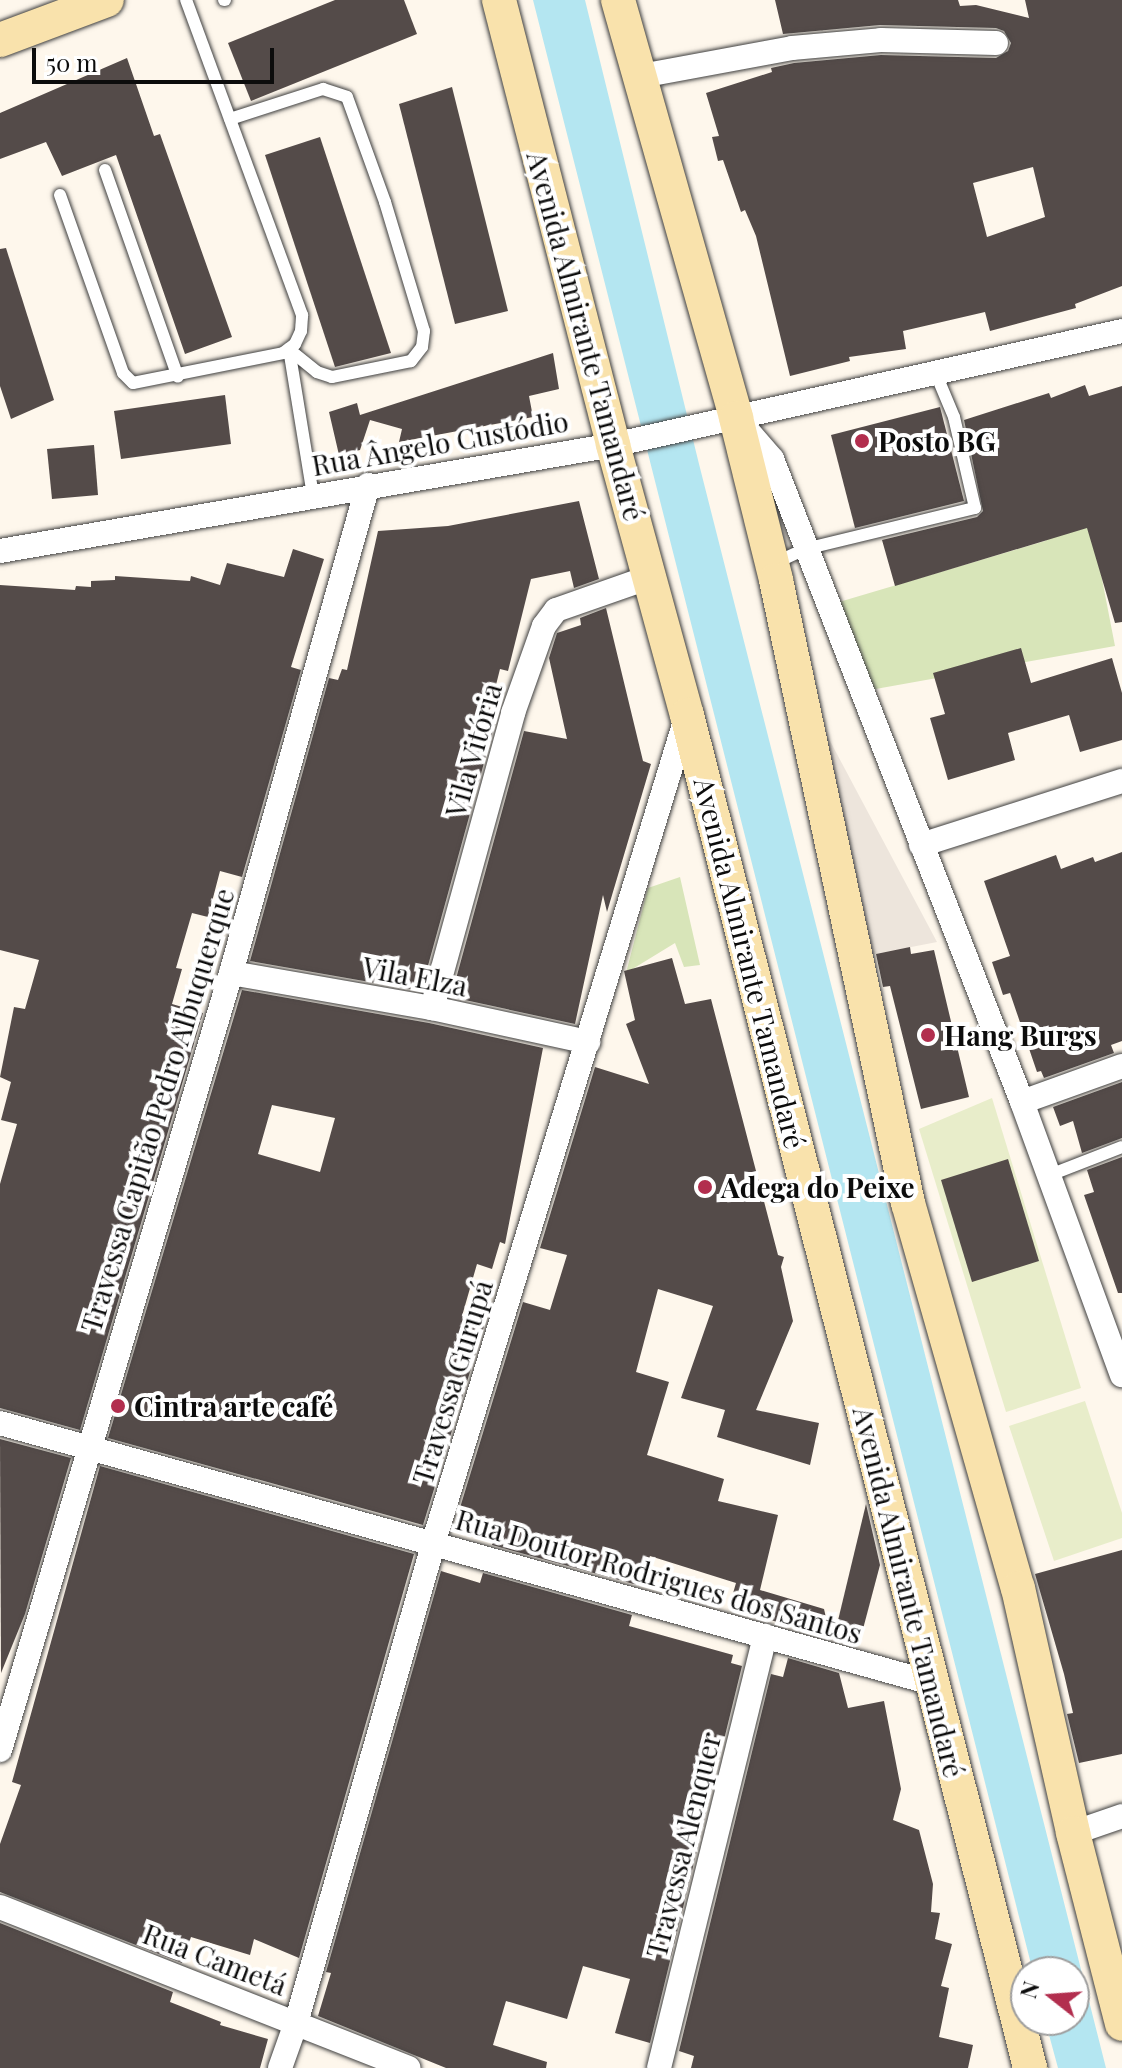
<!DOCTYPE html>
<html>
<head>
<meta charset="utf-8">
<style>
  body { margin:0 }
  #map { position:relative; width:1122px; height:2068px; overflow:hidden; background:#fef7ec; font-family:"Playfair Display",serif }
  div>[style] { position:absolute }
  .green>* { inset:0; background:#d8e5b9 }
  .pitch>* { inset:0; background:#e8edca }
  .plaza>* { inset:0; background:#ede5dc }
  .water>* { inset:0; background:#b4e6f1 }
  .building>* { inset:0; background:#544b49 }
  .roads { filter:drop-shadow(0 0 2px #3f3f3f) drop-shadow(0 0 2px #3f3f3f) }
  .service>* { height:12px; margin:-6px; padding:0 6px; transform-origin:6px; border-radius:6px; background:#fff }
  .minor>* { height:24px; margin:-12px; padding:0 12px; transform-origin:12px; border-radius:12px; background:#fff }
  .secondary>* { height:34px; margin:-17px; padding:0 17px; transform-origin:17px; border-radius:17px; background:#f9e2ac }
  .dots>* { width:22px; height:22px; translate:-50% -50%; box-sizing:border-box; border:4px solid #fff; border-radius:50% }
  span { translate:-50% -50%; white-space:nowrap; text-align:center; line-height:1.15; -webkit-text-stroke:8px #fff; paint-order:stroke }
  .street-label { font-size:28px; color:#0c0c0c }
  .poi-label { font-size:28px; color:#0c0c0c; font-weight:700 }
  .left { translate:0 -50%; text-align:left }
  .north { position:absolute; left:1010px; top:1956px; width:80px; height:80px; box-sizing:border-box; background:#fff; border:2px solid #9e9e9e; border-radius:50%; rotate:287deg; font-size:22px; font-weight:700; line-height:32px; text-align:center; color:#0c0c0c }
  .north::after { content:''; display:block; margin:auto; width:28px; height:36px; background:#b22e4e; clip-path:polygon(50% 0,100% 100%,50% 72%,0 100%) }
  .scale { position:absolute; left:32px; top:48px; width:242px; height:36px; box-sizing:border-box; border:4px solid #0c0c0c; border-top:0; padding-left:10px; font-size:24px; line-height:28px; white-space:nowrap; color:#0c0c0c; -webkit-text-stroke:6px #fff; paint-order:stroke }
</style>
</head>
<body>
<div id="map">
  <div class="green">
    <div style="clip-path:polygon(1088px 507px,1115px 646px,870px 690px,829px 605px,1045px 541px)"></div>
    <div style="clip-path:polygon(680px 877px,700px 965px,684px 967px,675px 943px,626px 973px,648px 888px)"></div>
  </div>
  <div class="pitch">
    <div style="clip-path:polygon(992px 1098px,1081px 1388px,1006px 1412px,919px 1129px)"></div>
    <div style="clip-path:polygon(1085px 1401px,1122px 1513px,1122px 1538px,1054px 1561px,1009px 1426px)"></div>
  </div>
  <div class="plaza">
    <div style="clip-path:polygon(821px 724px,937px 942px,870px 955px)"></div>
  </div>
  <div class="water">
    <div style="clip-path:polygon(533px 0,585px 0,699px 464px,1106px 2068px,1058px 2068px,1045px 2020px,1074px 2020px,1074px 1972px,1033px 1972px)"></div>
  </div>
  <div class="building">
    <div style="clip-path:polygon(335px 0,404px 0,417px 34px,251px 101px,228px 43px)"></div>
    <div style="clip-path:polygon(evenodd,775px 0,958px 0,960px 6px,976px 5px,1029px 18px,1025px 0,1122px 0,1122px 286px,1075px 304px,1076px 308px,990px 331px,985px 312px,903px 331px,906px 349px,849px 357px,850px 361px,790px 376px,756px 236px,745px 210px,741px 212px,723px 160px,718px 161px,712px 137px,719px 136px,706px 93px,772px 72px,771px 68px,794px 63px,881px 55px,996px 58px,1008px 51px,1011px 43px,1004px 31px,996px 28px,880px 25px,783px 34px,775px 0,1033px 167px,1045px 217px,987px 237px,973px 183px,1033px 167px)"></div>
    <div style="clip-path:polygon(127px 58px,154px 136px,160px 134px,232px 337px,185px 354px,116px 155px,62px 176px,46px 142px,0 159px,0 113px)"></div>
    <div style="clip-path:polygon(452px 87px,508px 311px,455px 324px,399px 104px)"></div>
    <div style="clip-path:polygon(320px 137px,391px 353px,335px 367px,265px 155px)"></div>
    <div style="clip-path:polygon(6px 248px,54px 400px,11px 419px,0 386px,0 249px)"></div>
    <div style="clip-path:polygon(553px 353px,559px 389px,529px 396px,533px 417px,399px 442px,402px 429px,370px 420px,360px 450px,339px 455px,329px 412px,357px 403px,360px 415px)"></div>
    <div style="clip-path:polygon(1085px 385px,1089px 396px,1122px 386px,1122px 622px,1115px 623px,1087px 528px,895px 586px,882px 540px,977px 517px,983px 511px,964px 420px,1049px 393px,1051px 398px)"></div>
    <div style="clip-path:polygon(225px 395px,231px 444px,121px 459px,114px 411px)"></div>
    <div style="clip-path:polygon(940px 407px,964px 501px,855px 528px,831px 435px)"></div>
    <div style="clip-path:polygon(94px 445px,98px 495px,52px 499px,47px 449px)"></div>
    <div style="clip-path:polygon(579px 501px,599px 579px,574px 588px,570px 571px,531px 579px,508px 671px,500px 669px,487px 721px,495px 723px,421px 991px,250px 961px,329px 678px,338px 680px,342px 669px,347px 670px,378px 531px,448px 526px)"></div>
    <div style="clip-path:polygon(293px 549px,324px 559px,291px 667px,301px 670px,242px 877px,220px 871px,208px 917px,192px 913px,176px 968px,182px 969px,172px 1004px,203px 1013px,80px 1430px,0 1408px,0 1184px,17px 1124px,1px 1120px,11px 1082px,0 1077px,14px 1007px,25px 1009px,39px 960px,0 950px,0 585px,75px 590px,76px 586px,91px 587px,91px 581px,115px 580px,115px 576px,190px 581px,191px 576px,220px 585px,227px 563px,284px 577px)"></div>
    <div style="clip-path:polygon(606px 608px,643px 761px,651px 764px,607px 912px,603px 895px,575px 1024px,451px 997px,524px 731px,567px 739px,549px 658px,557px 633px,581px 625px,580px 618px)"></div>
    <div style="clip-path:polygon(1021px 648px,1031px 683px,1112px 658px,1122px 693px,1122px 740px,1080px 752px,1069px 715px,1008px 733px,1015px 760px,948px 780px,930px 718px,945px 714px,933px 673px)"></div>
    <div style="clip-path:polygon(1122px 852px,1122px 1041px,1111px 1045px,1114px 1053px,1044px 1078px,1041px 1071px,1037px 1072px,1010px 993px,1003px 995px,992px 962px,1010px 956px,984px 881px,1056px 855px,1061px 869px,1093px 857px,1095px 862px)"></div>
    <div style="clip-path:polygon(910px 947px,911px 954px,934px 950px,969px 1097px,921px 1109px,890px 986px,883px 987px,876px 954px)"></div>
    <div style="clip-path:polygon(672px 958px,685px 1004px,711px 999px,778px 1255px,784px 1257px,781px 1267px,793px 1321px,756px 1410px,819px 1423px,810px 1465px,717px 1437px,725px 1410px,681px 1398px,713px 1306px,658px 1289px,636px 1372px,669px 1382px,647px 1455px,724px 1479px,718px 1501px,778px 1515px,760px 1590px,824px 1609px,831px 1639px,729px 1607px,736px 1583px,650px 1556px,641px 1586px,492px 1545px,494px 1536px,455px 1524px,523px 1302px,550px 1310px,567px 1255px,540px 1248px,595px 1067px,649px 1084px,626px 1024px,635px 1020px,624px 971px)"></div>
    <div style="clip-path:polygon(evenodd,242px 990px,429px 1023px,543px 1048px,505px 1244px,500px 1242px,492px 1269px,477px 1264px,462px 1316px,485px 1323px,423px 1525px,108px 1438px,242px 990px,272px 1105px,335px 1118px,320px 1172px,258px 1154px,272px 1105px)"></div>
    <div style="clip-path:polygon(1122px 1082px,1122px 1138px,1082px 1153px,1073px 1121px,1060px 1126px,1053px 1107px)"></div>
    <div style="clip-path:polygon(1122px 1157px,1122px 1293px,1118px 1293px,1084px 1195px,1094px 1192px,1087px 1170px)"></div>
    <div style="clip-path:polygon(1008px 1159px,1039px 1261px,972px 1282px,941px 1180px)"></div>
    <div style="clip-path:polygon(0 1439px,71px 1458px,25px 1614px,1px 1673px)"></div>
    <div style="clip-path:polygon(100px 1466px,414px 1554px,299px 1958px,254px 1939px,250px 1955px,191px 1937px,182px 1963px,0 1892px,0 1844px,21px 1785px,12px 1782px)"></div>
    <div style="clip-path:polygon(866px 1504px,880px 1565px,859px 1644px,834px 1637px)"></div>
    <div style="clip-path:polygon(1122px 1550px,1122px 1754px,1079px 1763px,1067px 1714px,1073px 1713px,1064px 1674px,1035px 1574px)"></div>
    <div style="clip-path:polygon(441px 1571px,480px 1583px,483px 1573px,632px 1615px,629px 1626px,733px 1655px,731px 1663px,742px 1666px,650px 2043px,615px 2033px,630px 1979px,583px 1966px,567px 2019px,506px 2001px,493px 2045px,547px 2062px,546px 2068px,446px 2068px,318px 2016px,331px 1973px,326px 1972px)"></div>
    <div style="clip-path:polygon(788px 1658px,839px 1673px,848px 1708px,884px 1701px,901px 1789px,893px 1820px,919px 1830px,933px 1884px,931px 1912px,940px 1913px,935px 1939px,952px 1944px,941px 1986px,949px 1988px,939px 2037px,973px 2045px,968px 2068px,691px 2068px,694px 2056px,679px 2051px,771px 1674px,783px 1677px)"></div>
    <div style="clip-path:polygon(0 1923px,173px 1992px,170px 2002px,221px 2022px,220px 2025px,268px 2039px,260px 2068px,0 2068px)"></div>
  </div>
  <div class="roads">
    <div class="service">
      <div style="left:224px;top:0;width:1px"></div>
      <div style="left:230px;top:119px;width:98px;rotate:-17.9deg"></div>
      <div style="left:323px;top:89px;width:25px;rotate:18deg"></div>
      <div style="left:347px;top:97px;width:112px;rotate:70.1deg"></div>
      <div style="left:385px;top:202px;width:135px;rotate:73.2deg"></div>
      <div style="left:424px;top:331px;width:16px;rotate:97deg"></div>
      <div style="left:422px;top:347px;width:18px;rotate:128deg"></div>
      <div style="left:411px;top:361px;width:81px;rotate:168.6deg"></div>
      <div style="left:332px;top:377px;width:16px;rotate:-162deg"></div>
      <div style="left:317px;top:372px;width:36px;rotate:-141deg"></div>
      <div style="left:105px;top:170px;width:219px;rotate:70.6deg"></div>
      <div style="left:60px;top:195px;width:189px;rotate:70.5deg"></div>
      <div style="left:123px;top:373px;width:14px;rotate:45deg"></div>
      <div style="left:133px;top:383px;width:153px;rotate:-11.3deg"></div>
      <div style="left:283px;top:353px;width:15px;rotate:-37deg"></div>
      <div style="left:295px;top:344px;width:14px;rotate:-65deg"></div>
      <div style="left:301px;top:331px;width:16px;rotate:-86deg"></div>
      <div style="left:302px;top:315px;width:336px;rotate:-110.2deg"></div>
      <div style="left:289px;top:349px;width:148px;rotate:80.7deg"></div>
      <div style="left:775px;top:563px;width:33px;rotate:-25deg"></div>
      <div style="left:805px;top:549px;width:175px;rotate:-13.6deg"></div>
      <div style="left:975px;top:508px;width:93px;rotate:-103deg"></div>
      <div style="left:954px;top:417px;width:47px;rotate:-112.7deg"></div>
      <div style="left:1050px;top:1175px;width:77px;rotate:-21.3deg"></div>
    </div>
    <div class="minor">
      <div style="left:641px;top:76px;width:154px;rotate:-10.5deg"></div>
      <div style="left:792px;top:48px;width:89px;rotate:-5.1deg"></div>
      <div style="left:881px;top:40px;width:115px;rotate:1.5deg"></div>
      <div style="left:740px;top:422px;width:49px;rotate:49.1deg"></div>
      <div style="left:772px;top:459px;width:690px;rotate:68.75deg"></div>
      <div style="left:1022px;top:1102px;width:291px;rotate:69.9deg"></div>
      <div style="left:0;top:551px;width:622px;rotate:-9.81deg"></div>
      <div style="left:613px;top:445px;width:522px;rotate:-12.62deg"></div>
      <div style="left:921px;top:845px;width:211px;rotate:-17.7deg"></div>
      <div style="left:231px;top:973px;width:204px;rotate:9.9deg"></div>
      <div style="left:432px;top:1008px;width:160px;rotate:12.3deg"></div>
      <div style="left:432px;top:1008px;width:306px;rotate:-74.6deg"></div>
      <div style="left:513px;top:713px;width:92px;rotate:-70.4deg"></div>
      <div style="left:544px;top:626px;width:20px;rotate:-53deg"></div>
      <div style="left:556px;top:610px;width:100px;rotate:-19.3deg"></div>
      <div style="left:1022px;top:1102px;width:106px;rotate:-19.8deg"></div>
      <div style="left:0;top:1423px;width:968px;rotate:15.59deg"></div>
      <div style="left:0;top:1750px;width:811px;rotate:-73.44deg"></div>
      <div style="left:231px;top:973px;width:507px;rotate:-74.32deg"></div>
      <div style="left:1073px;top:1833px;width:52px;rotate:-19.1deg"></div>
      <div style="left:0;top:1907px;width:439px;rotate:21.5deg"></div>
      <div style="left:280px;top:2068px;width:48px;rotate:-70.4deg"></div>
      <div style="left:296px;top:2023px;width:498px;rotate:-74deg"></div>
      <div style="left:433px;top:1544px;width:864px;rotate:-72.97deg"></div>
      <div style="left:659px;top:2068px;width:445px;rotate:-76.2deg"></div>
    </div>
    <div class="secondary">
      <div style="left:499px;top:0;width:459px;rotate:75.6deg"></div>
      <div style="left:613px;top:445px;width:280px;rotate:74.7deg"></div>
      <div style="left:687px;top:715px;width:1396px;rotate:75.77deg"></div>
      <div style="left:618px;top:0;width:434px;rotate:74.2deg"></div>
      <div style="left:736px;top:418px;width:167px;rotate:76.1deg"></div>
      <div style="left:776px;top:580px;width:637px;rotate:78.04deg"></div>
      <div style="left:908px;top:1203px;width:400px;rotate:74.1deg"></div>
      <div style="left:1018px;top:1588px;width:251px;rotate:77.3deg"></div>
      <div style="left:1073px;top:1833px;width:197px;rotate:75.6deg"></div>
      <div style="left:0;top:40px;width:114px;rotate:-20.5deg"></div>
    </div>
  </div>
  <div class="dots">
    <div style="left:862px;top:441px;background:#b22e4e"></div>
    <div style="left:928px;top:1035px;background:#b22e4e"></div>
    <div style="left:705px;top:1187px;background:#b22e4e"></div>
    <div style="left:118px;top:1406px;background:#b22e4e"></div>
  </div>
  <div class="street-label">
    <span style="left:586px;top:336px;rotate:75deg">Avenida Almirante Tamandaré</span>
    <span style="left:440px;top:443px;rotate:-10deg">Rua Ângelo Custódio</span>
    <span style="left:473px;top:750px;rotate:-74deg">Vila Vitória</span>
    <span style="left:750px;top:963px;rotate:76deg">Avenida Almirante Tamandaré</span>
    <span style="left:415px;top:976px;rotate:11deg">Vila Elza</span>
    <span style="left:157px;top:1110px;rotate:-73deg">Travessa Capitão Pedro Albuquerque</span>
    <span style="left:452px;top:1382px;rotate:-73deg">Travessa Gurupá</span>
    <span style="left:659px;top:1576px;rotate:16deg">Rua Doutor Rodrigues dos Santos</span>
    <span style="left:909px;top:1592px;rotate:76deg">Avenida Almirante Tamandaré</span>
    <span style="left:683px;top:1845px;rotate:-76deg">Travessa Alenquer</span>
    <span style="left:215px;top:1959px;rotate:21deg">Rua Cametá</span>
  </div>
  <div class="poi-label">
    <span class="left" style="left:878px;top:441px">Posto BG</span>
    <span class="left" style="left:944px;top:1035px">Hang Burgs</span>
    <span class="left" style="left:721px;top:1187px">Adega do Peixe</span>
    <span class="left" style="left:134px;top:1406px">Cintra arte café</span>
  </div>
  <div class="north">N</div>
  <div class="scale">50 m</div>
</div>
</body>
</html>
